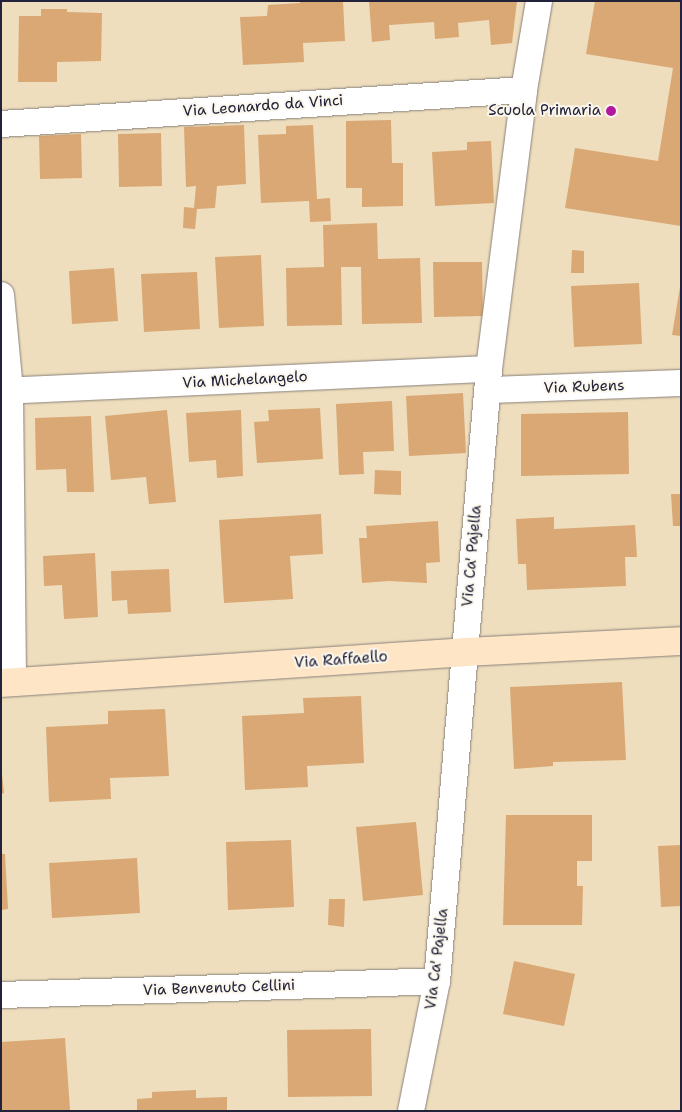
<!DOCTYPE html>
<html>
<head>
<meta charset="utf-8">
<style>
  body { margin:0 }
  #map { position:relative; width:682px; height:1112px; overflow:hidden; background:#efdebd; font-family:"Shantell Sans",sans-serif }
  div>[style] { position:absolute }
  .building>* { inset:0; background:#d9a874 }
  .roads { filter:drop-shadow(0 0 1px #88807c) drop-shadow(0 0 1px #88807c) }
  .street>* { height:26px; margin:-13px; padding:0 13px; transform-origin:13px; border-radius:13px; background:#fff }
  .secondary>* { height:28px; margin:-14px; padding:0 14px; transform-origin:14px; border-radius:14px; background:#fde5c5 }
  .dots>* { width:14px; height:14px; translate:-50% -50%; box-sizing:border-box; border:2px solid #fbf7ec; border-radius:50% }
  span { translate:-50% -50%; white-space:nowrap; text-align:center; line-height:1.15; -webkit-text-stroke:4px #fbf7ec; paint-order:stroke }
  .street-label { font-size:15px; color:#22223b }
  .poi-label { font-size:15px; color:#22223b }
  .right { translate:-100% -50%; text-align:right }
  .frame { position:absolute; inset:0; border:2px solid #22223b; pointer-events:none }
</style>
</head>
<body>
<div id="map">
  <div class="building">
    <div style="clip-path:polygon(300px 1px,343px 1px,345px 41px,303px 43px,304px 62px,243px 65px,240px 17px,267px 16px,268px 5px,300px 3px)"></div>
    <div style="clip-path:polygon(369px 1px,517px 1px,512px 43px,491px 45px,489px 20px,458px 23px,459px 37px,435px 39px,434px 22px,389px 25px,390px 40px,372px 42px)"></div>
    <div style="clip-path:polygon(595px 1px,681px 1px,681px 226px,565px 208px,575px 148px,658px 161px,673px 68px,586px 54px)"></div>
    <div style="clip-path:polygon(41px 9px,67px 9px,67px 12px,102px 13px,101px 61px,57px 62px,57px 82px,18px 82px,19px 16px,41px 16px)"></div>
    <div style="clip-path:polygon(391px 120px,392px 163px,403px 163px,403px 206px,362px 207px,362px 188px,346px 188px,346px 121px)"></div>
    <div style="clip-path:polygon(244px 125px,246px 184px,217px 186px,215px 208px,197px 209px,195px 229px,183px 228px,184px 207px,194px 208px,196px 186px,186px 187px,184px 127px)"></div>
    <div style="clip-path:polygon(313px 125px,317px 199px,330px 198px,331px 221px,310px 222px,309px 201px,261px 203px,258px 135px,286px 134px,286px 126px)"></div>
    <div style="clip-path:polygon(161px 133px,162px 186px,119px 187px,118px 134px)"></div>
    <div style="clip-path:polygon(81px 134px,82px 178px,40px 179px,39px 136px)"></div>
    <div style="clip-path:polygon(491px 141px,494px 203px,435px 206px,432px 152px,467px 150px,467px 142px)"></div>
    <div style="clip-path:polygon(377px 223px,378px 259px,420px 258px,422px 323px,362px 324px,361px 267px,341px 267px,342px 325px,287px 326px,286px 268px,324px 267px,323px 225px)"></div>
    <div style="clip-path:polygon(572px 250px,584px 251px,584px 273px,571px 273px)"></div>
    <div style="clip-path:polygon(261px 255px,264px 326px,219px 328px,215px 257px)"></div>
    <div style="clip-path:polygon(433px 262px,482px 262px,483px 316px,434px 317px)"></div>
    <div style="clip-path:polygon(114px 268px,118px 321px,72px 324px,69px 271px)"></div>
    <div style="clip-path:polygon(197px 272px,200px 329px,144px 332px,141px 274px)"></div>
    <div style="clip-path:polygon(639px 283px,642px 344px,574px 347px,571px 286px)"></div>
    <div style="clip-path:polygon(680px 287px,681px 287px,681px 336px,672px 335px)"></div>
    <div style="clip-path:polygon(463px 393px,466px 453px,409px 456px,406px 396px)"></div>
    <div style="clip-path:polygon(392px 401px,394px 451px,363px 452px,364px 474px,339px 475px,336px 404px)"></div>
    <div style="clip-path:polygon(320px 408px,323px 459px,257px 463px,254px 422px,269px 421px,268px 410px)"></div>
    <div style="clip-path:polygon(167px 410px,176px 502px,149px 504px,146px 477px,111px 480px,105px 416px)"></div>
    <div style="clip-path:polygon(241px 410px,243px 476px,217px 478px,216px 460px,189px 462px,186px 413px)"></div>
    <div style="clip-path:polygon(628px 412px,629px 474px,521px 476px,521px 414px)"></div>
    <div style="clip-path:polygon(91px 416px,94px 492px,67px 492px,66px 469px,36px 470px,35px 418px)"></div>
    <div style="clip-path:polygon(375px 470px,401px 471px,401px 495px,374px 494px)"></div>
    <div style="clip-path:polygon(671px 494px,681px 494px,681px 526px,673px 526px)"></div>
    <div style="clip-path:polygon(321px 514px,323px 554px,290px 556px,293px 599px,224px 603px,219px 520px)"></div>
    <div style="clip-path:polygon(554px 517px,554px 529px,635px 525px,637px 557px,625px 557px,626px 586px,527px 590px,526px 564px,518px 564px,516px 519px)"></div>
    <div style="clip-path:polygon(438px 521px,440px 562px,426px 563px,427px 583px,389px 581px,362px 583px,359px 538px,367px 538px,366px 526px)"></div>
    <div style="clip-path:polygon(95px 553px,98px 617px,64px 619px,62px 585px,44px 586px,43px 556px)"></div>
    <div style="clip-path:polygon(169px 569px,171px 612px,128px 614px,127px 600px,112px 601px,111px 571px)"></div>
    <div style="clip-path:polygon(622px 682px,626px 760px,553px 762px,553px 766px,514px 769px,510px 687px)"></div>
    <div style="clip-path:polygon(361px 696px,364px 763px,307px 766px,308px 787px,245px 790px,242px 716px,304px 713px,303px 698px)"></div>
    <div style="clip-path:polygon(165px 709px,169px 776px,110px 778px,111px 799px,49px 802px,46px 727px,108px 724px,108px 711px)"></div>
    <div style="clip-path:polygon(1px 765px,4px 793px,1px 794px)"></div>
    <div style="clip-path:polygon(506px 815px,592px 815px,592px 861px,577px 861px,577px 886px,583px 886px,582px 925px,503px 925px)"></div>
    <div style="clip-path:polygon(416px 822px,423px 895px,363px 901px,356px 827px)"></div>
    <div style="clip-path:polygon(291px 840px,294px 907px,228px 910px,226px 842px)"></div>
    <div style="clip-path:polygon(681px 845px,681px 906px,661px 907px,658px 846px)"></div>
    <div style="clip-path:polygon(1px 854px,5px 854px,8px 909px,1px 910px)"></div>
    <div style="clip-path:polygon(137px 858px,140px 913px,52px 918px,49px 863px)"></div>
    <div style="clip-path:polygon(329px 899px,345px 899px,344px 927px,328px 925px)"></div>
    <div style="clip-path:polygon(514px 961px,575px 974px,564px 1026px,503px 1014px)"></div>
    <div style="clip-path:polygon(371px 1029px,372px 1096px,288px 1097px,287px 1030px)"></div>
    <div style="clip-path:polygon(65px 1038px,70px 1110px,1px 1111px,1px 1042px)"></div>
    <div style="clip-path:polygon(196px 1090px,196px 1098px,227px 1097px,227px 1111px,137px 1111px,137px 1099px,152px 1098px,152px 1092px)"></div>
  </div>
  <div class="roads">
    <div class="street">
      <div style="left:1px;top:124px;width:524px;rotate:-3.72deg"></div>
      <div style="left:1px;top:295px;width:96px;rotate:84.6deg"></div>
      <div style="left:10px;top:391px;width:292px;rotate:89.4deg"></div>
      <div style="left:488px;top:390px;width:193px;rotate:-2.1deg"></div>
      <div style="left:1px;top:391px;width:488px;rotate:-2.6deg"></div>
      <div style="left:1px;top:995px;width:436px;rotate:-1.8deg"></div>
      <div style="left:411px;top:1111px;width:133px;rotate:-78.7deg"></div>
      <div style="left:437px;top:981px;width:614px;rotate:-85.14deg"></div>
      <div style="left:489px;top:369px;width:281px;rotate:-82.8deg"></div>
      <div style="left:524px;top:90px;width:90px;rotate:-80.4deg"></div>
    </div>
    <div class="secondary">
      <div style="left:1px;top:683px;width:465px;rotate:-3.8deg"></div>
      <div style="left:465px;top:652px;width:216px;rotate:-2.9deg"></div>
    </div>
  </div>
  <div class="dots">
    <div style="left:611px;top:111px;background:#b5179e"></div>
  </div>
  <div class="street-label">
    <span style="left:263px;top:106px;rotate:-4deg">Via Leonardo da Vinci</span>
    <span style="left:245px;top:380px;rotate:-3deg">Via Michelangelo</span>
    <span style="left:584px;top:387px;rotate:-2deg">Via Rubens</span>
    <span style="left:472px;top:556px;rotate:-85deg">Via Ca' Pajella</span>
    <span style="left:341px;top:660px;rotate:-4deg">Via Raffaello</span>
    <span style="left:437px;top:959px;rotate:-83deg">Via Ca' Pajella</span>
    <span style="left:219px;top:988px;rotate:-2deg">Via Benvenuto Cellini</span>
  </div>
  <div class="poi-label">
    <span class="right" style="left:601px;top:111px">Scuola Primaria</span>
  </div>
  <div class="frame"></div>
</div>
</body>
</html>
